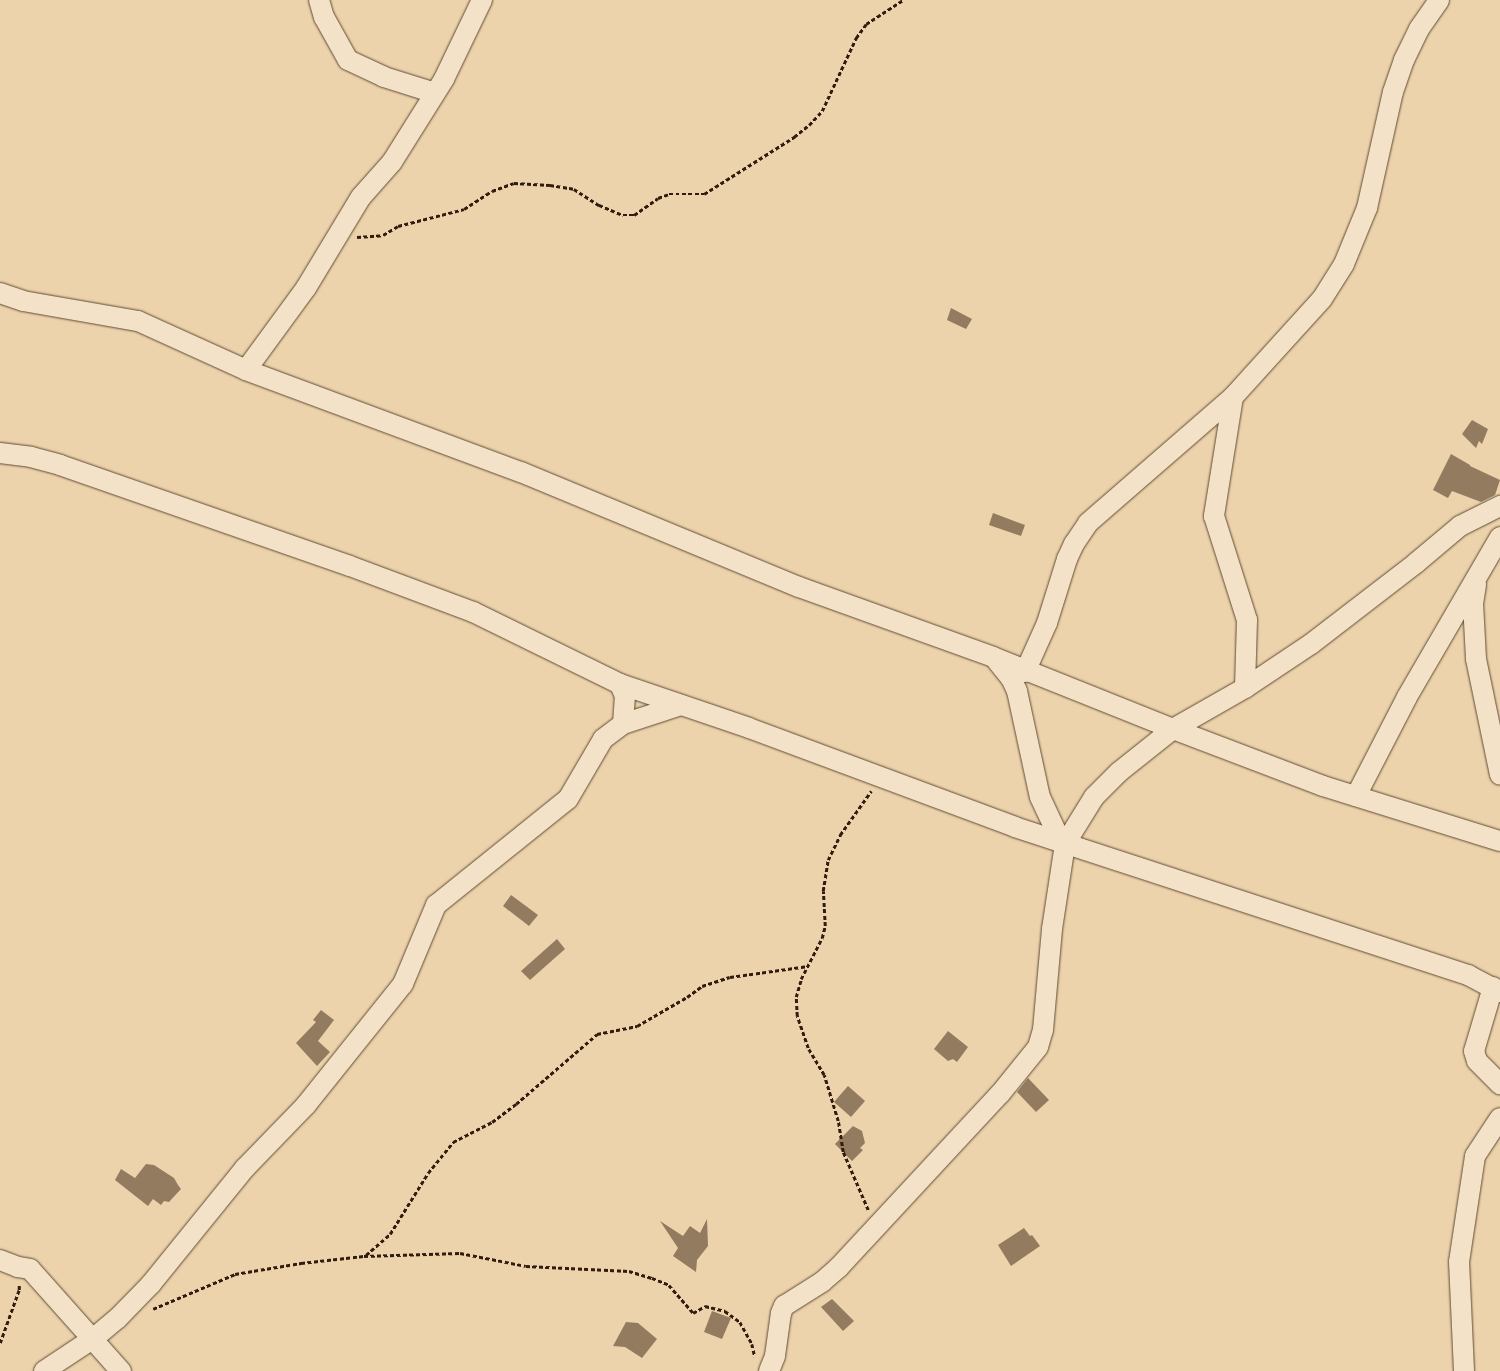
<!DOCTYPE html>
<html>
<head>
<meta charset="utf-8">
<style>
  body { margin:0 }
  #map { position:relative; width:1500px; height:1371px; overflow:hidden; background:#ecd3ab; font-family:"IM FELL Great Primer",serif }
  div>[style] { position:absolute }
  .building>* { inset:0; background:#927b5f }
  .path>* { height:2.5px; margin-top:-1.25px; transform-origin:0; background:repeating-linear-gradient(90deg,#311c0d 0 4px,transparent 0 6.5px) }
  .roads { filter:drop-shadow(0 0 1px #604a34) drop-shadow(0 0 1px #604a34) }
  .minor>* { height:20px; margin:-10px; padding:0 10px; transform-origin:10px; border-radius:10px; background:#f3e2c8 }
  span { translate:-50% -50%; white-space:nowrap; text-align:center; line-height:1.15; -webkit-text-stroke:4px #f3e2c8; paint-order:stroke }
</style>
</head>
<body>
<div id="map">
  <div class="building">
    <div style="clip-path:polygon(951px 308px,972px 319px,966px 329px,947px 320px)"></div>
    <div style="clip-path:polygon(1472px 420px,1488px 429px,1482px 444px,1479px 441px,1476px 448px,1462px 434px)"></div>
    <div style="clip-path:polygon(1451px 454px,1470px 465px,1470px 466px,1500px 480px,1495px 495px,1481px 502px,1452px 491px,1448px 498px,1433px 490px)"></div>
    <div style="clip-path:polygon(993px 513px,1025px 525px,1021px 536px,989px 525px)"></div>
    <div style="clip-path:polygon(511px 895px,538px 915px,529px 926px,503px 906px)"></div>
    <div style="clip-path:polygon(557px 939px,565px 949px,530px 980px,521px 971px)"></div>
    <div style="clip-path:polygon(321px 1010px,334px 1020px,318px 1041px,330px 1052px,317px 1066px,296px 1043px,316px 1022px,313px 1020px)"></div>
    <div style="clip-path:polygon(948px 1031px,968px 1047px,957px 1062px,953px 1059px,948px 1061px,934px 1049px)"></div>
    <div style="clip-path:polygon(1028px 1078px,1049px 1100px,1036px 1112px,1017px 1092px)"></div>
    <div style="clip-path:polygon(848px 1086px,865px 1101px,851px 1117px,834px 1102px)"></div>
    <div style="clip-path:polygon(853px 1126px,862px 1131px,865px 1143px,860px 1148px,863px 1150px,852px 1161px,835px 1144px)"></div>
    <div style="clip-path:polygon(146px 1164px,154px 1165px,174px 1178px,178px 1185px,181px 1189px,169px 1202px,164px 1201px,161px 1205px,153px 1199px,148px 1206px,115px 1180px,121px 1169px,135px 1178px)"></div>
    <div style="clip-path:polygon(707px 1219px,708px 1246px,697px 1260px,696px 1272px,673px 1256px,678px 1248px,660px 1221px,683px 1236px,690px 1226px,700px 1233px)"></div>
    <div style="clip-path:polygon(1024px 1228px,1030px 1236px,1032px 1235px,1040px 1246px,1011px 1266px,998px 1245px)"></div>
    <div style="clip-path:polygon(832px 1299px,854px 1321px,843px 1331px,821px 1307px)"></div>
    <div style="clip-path:polygon(712px 1311px,731px 1318px,722px 1339px,704px 1332px)"></div>
    <div style="clip-path:polygon(626px 1322px,638px 1323px,657px 1339px,642px 1358px,625px 1347px,613px 1346px)"></div>
  </div>
  <div class="path">
    <div style="left:357px;top:237px;width:26px;rotate:-4deg"></div>
    <div style="left:383px;top:235px;width:17px;rotate:-31deg"></div>
    <div style="left:398px;top:226px;width:68px;rotate:-14.4deg"></div>
    <div style="left:464px;top:209px;width:33px;rotate:-33deg"></div>
    <div style="left:492px;top:191px;width:23px;rotate:-20deg"></div>
    <div style="left:514px;top:183px;width:36px;rotate:3deg"></div>
    <div style="left:550px;top:185px;width:24px;rotate:9deg"></div>
    <div style="left:574px;top:189px;width:30px;rotate:33deg"></div>
    <div style="left:599px;top:205px;width:26px;rotate:23deg"></div>
    <div style="left:623px;top:215px;width:11px"></div>
    <div style="left:634px;top:215px;width:29px;rotate:-35deg"></div>
    <div style="left:658px;top:198px;width:12px;rotate:-20deg"></div>
    <div style="left:669px;top:194px;width:35px"></div>
    <div style="left:704px;top:194px;width:107px;rotate:-32.3deg"></div>
    <div style="left:794px;top:137px;width:19px;rotate:-39deg"></div>
    <div style="left:809px;top:125px;width:19px;rotate:-47deg"></div>
    <div style="left:822px;top:111px;width:81px;rotate:-65deg"></div>
    <div style="left:856px;top:38px;width:17px;rotate:-54deg"></div>
    <div style="left:866px;top:24px;width:44px;rotate:-33deg"></div>
    <div style="left:868px;top:1210px;width:63px;rotate:-113.3deg"></div>
    <div style="left:843px;top:1152px;width:31px;rotate:-99deg"></div>
    <div style="left:838px;top:1121px;width:48px;rotate:-106.9deg"></div>
    <div style="left:824px;top:1075px;width:31px;rotate:-121deg"></div>
    <div style="left:808px;top:1048px;width:34px;rotate:-109deg"></div>
    <div style="left:797px;top:1016px;width:19px;rotate:-93deg"></div>
    <div style="left:796px;top:997px;width:19px;rotate:-74deg"></div>
    <div style="left:801px;top:979px;width:46px;rotate:-62.9deg"></div>
    <div style="left:822px;top:938px;width:12px;rotate:-76deg"></div>
    <div style="left:825px;top:926px;width:35px;rotate:-93deg"></div>
    <div style="left:823px;top:891px;width:31px;rotate:-81deg"></div>
    <div style="left:828px;top:860px;width:28px;rotate:-64deg"></div>
    <div style="left:840px;top:835px;width:54px;rotate:-54.8deg"></div>
    <div style="left:366px;top:1255px;width:32px;rotate:-41deg"></div>
    <div style="left:390px;top:1234px;width:72px;rotate:-58.1deg"></div>
    <div style="left:428px;top:1173px;width:40px;rotate:-51deg"></div>
    <div style="left:453px;top:1142px;width:44px;rotate:-27.1deg"></div>
    <div style="left:492px;top:1122px;width:30px;rotate:-37deg"></div>
    <div style="left:516px;top:1104px;width:107px;rotate:-40.8deg"></div>
    <div style="left:597px;top:1034px;width:41px;rotate:-11.3deg"></div>
    <div style="left:637px;top:1026px;width:58px;rotate:-30.1deg"></div>
    <div style="left:687px;top:997px;width:19px;rotate:-36deg"></div>
    <div style="left:702px;top:986px;width:29px;rotate:-18deg"></div>
    <div style="left:730px;top:977px;width:79px;rotate:-8deg"></div>
    <div style="left:153px;top:1309px;width:89px;rotate:-23.1deg"></div>
    <div style="left:235px;top:1274px;width:67px;rotate:-9.5deg"></div>
    <div style="left:301px;top:1263px;width:63px;rotate:-6.3deg"></div>
    <div style="left:364px;top:1256px;width:96px;rotate:-1.8deg"></div>
    <div style="left:460px;top:1253px;width:67px;rotate:11.1deg"></div>
    <div style="left:526px;top:1266px;width:103px;rotate:2.8deg"></div>
    <div style="left:629px;top:1271px;width:24px;rotate:17deg"></div>
    <div style="left:652px;top:1278px;width:18px;rotate:22deg"></div>
    <div style="left:669px;top:1285px;width:37px;rotate:49deg"></div>
    <div style="left:693px;top:1313px;width:14px;rotate:-30deg"></div>
    <div style="left:705px;top:1306px;width:21px;rotate:14deg"></div>
    <div style="left:725px;top:1311px;width:19px;rotate:36deg"></div>
    <div style="left:740px;top:1322px;width:25px;rotate:61deg"></div>
    <div style="left:752px;top:1344px;width:13px;rotate:77deg"></div>
    <div style="left:0;top:1343px;width:56px;rotate:-70.3deg"></div>
    <div style="left:19px;top:1290px;width:5px;rotate:-90deg"></div>
  </div>
  <div class="roads">
    <div class="minor">
      <div style="left:319px;top:0;width:18px;rotate:74deg"></div>
      <div style="left:324px;top:17px;width:49px;rotate:60.8deg"></div>
      <div style="left:348px;top:60px;width:40px;rotate:25deg"></div>
      <div style="left:384px;top:77px;width:53px;rotate:17.4deg"></div>
      <div style="left:0;top:293px;width:24px;rotate:19deg"></div>
      <div style="left:23px;top:301px;width:117px;rotate:9.9deg"></div>
      <div style="left:138px;top:321px;width:119px;rotate:24.4deg"></div>
      <div style="left:246px;top:370px;width:293px;rotate:20.4deg"></div>
      <div style="left:521px;top:472px;width:301px;rotate:22.5deg"></div>
      <div style="left:799px;top:587px;width:206px;rotate:19.8deg"></div>
      <div style="left:993px;top:657px;width:194px;rotate:21.8deg"></div>
      <div style="left:1173px;top:729px;width:160px;rotate:20.8deg"></div>
      <div style="left:1323px;top:786px;width:185px;rotate:17.3deg"></div>
      <div style="left:246px;top:370px;width:102px;rotate:-53.8deg"></div>
      <div style="left:306px;top:288px;width:106px;rotate:-58.9deg"></div>
      <div style="left:361px;top:197px;width:47px;rotate:-48.5deg"></div>
      <div style="left:392px;top:162px;width:98px;rotate:-57.9deg"></div>
      <div style="left:444px;top:79px;width:88px;rotate:-64.3deg"></div>
      <div style="left:1233px;top:397px;width:121px;rotate:99.1deg"></div>
      <div style="left:1214px;top:516px;width:109px;rotate:72.4deg"></div>
      <div style="left:1247px;top:620px;width:68px;rotate:91.7deg"></div>
      <div style="left:0;top:453px;width:31px;rotate:7deg"></div>
      <div style="left:31px;top:457px;width:30px;rotate:15deg"></div>
      <div style="left:60px;top:465px;width:307px;rotate:19.2deg"></div>
      <div style="left:350px;top:566px;width:131px;rotate:20.5deg"></div>
      <div style="left:473px;top:612px;width:164px;rotate:26.1deg"></div>
      <div style="left:620px;top:684px;width:136px;rotate:18.8deg"></div>
      <div style="left:749px;top:728px;width:284px;rotate:20.4deg"></div>
      <div style="left:1015px;top:827px;width:477px;rotate:18.1deg"></div>
      <div style="left:1468px;top:975px;width:36px;rotate:28deg"></div>
      <div style="left:1476px;top:585px;width:18px;rotate:99deg"></div>
      <div style="left:1473px;top:603px;width:56px;rotate:86.9deg"></div>
      <div style="left:1476px;top:659px;width:118px;rotate:78.3deg"></div>
      <div style="left:997px;top:661px;width:22px;rotate:51deg"></div>
      <div style="left:1011px;top:678px;width:14px;rotate:65deg"></div>
      <div style="left:1017px;top:691px;width:108px;rotate:77.8deg"></div>
      <div style="left:1040px;top:797px;width:50px;rotate:65deg"></div>
      <div style="left:1025px;top:672px;width:54px;rotate:-65.8deg"></div>
      <div style="left:1047px;top:623px;width:67px;rotate:-72.6deg"></div>
      <div style="left:1067px;top:559px;width:17px;rotate:-65deg"></div>
      <div style="left:1074px;top:544px;width:25px;rotate:-56deg"></div>
      <div style="left:1088px;top:523px;width:192px;rotate:-41deg"></div>
      <div style="left:1233px;top:397px;width:132px;rotate:-47.8deg"></div>
      <div style="left:1322px;top:299px;width:41px;rotate:-57.8deg"></div>
      <div style="left:1344px;top:264px;width:61px;rotate:-67.7deg"></div>
      <div style="left:1367px;top:208px;width:119px;rotate:-77.4deg"></div>
      <div style="left:1393px;top:92px;width:34px;rotate:-71deg"></div>
      <div style="left:1404px;top:60px;width:34px;rotate:-64deg"></div>
      <div style="left:1419px;top:29px;width:35px;rotate:-55deg"></div>
      <div style="left:623px;top:724px;width:61px;rotate:-18.1deg"></div>
      <div style="left:1356px;top:796px;width:111px;rotate:-62.7deg"></div>
      <div style="left:1407px;top:697px;width:185px;rotate:-59.8deg"></div>
      <div style="left:1493px;top:987px;width:67px;rotate:106.5deg"></div>
      <div style="left:1474px;top:1051px;width:10px;rotate:73deg"></div>
      <div style="left:1477px;top:1061px;width:33px;rotate:45deg"></div>
      <div style="left:0;top:1260px;width:19px;rotate:21deg"></div>
      <div style="left:18px;top:1267px;width:12px;rotate:9deg"></div>
      <div style="left:30px;top:1269px;width:137px;rotate:48.3deg"></div>
      <div style="left:44px;top:1371px;width:60px;rotate:-33.4deg"></div>
      <div style="left:94px;top:1338px;width:30px;rotate:-40deg"></div>
      <div style="left:117px;top:1319px;width:49px;rotate:-45.8deg"></div>
      <div style="left:151px;top:1284px;width:149px;rotate:-51deg"></div>
      <div style="left:245px;top:1168px;width:88px;rotate:-45.9deg"></div>
      <div style="left:306px;top:1105px;width:155px;rotate:-51.3deg"></div>
      <div style="left:403px;top:984px;width:86px;rotate:-67.3deg"></div>
      <div style="left:436px;top:905px;width:169px;rotate:-38.8deg"></div>
      <div style="left:568px;top:799px;width:69px;rotate:-59.7deg"></div>
      <div style="left:603px;top:739px;width:25px;rotate:-37deg"></div>
      <div style="left:623px;top:724px;width:28px;rotate:-86deg"></div>
      <div style="left:625px;top:696px;width:13px;rotate:-113deg"></div>
      <div style="left:769px;top:1371px;width:16px;rotate:-68deg"></div>
      <div style="left:775px;top:1356px;width:43px;rotate:-82.1deg"></div>
      <div style="left:781px;top:1313px;width:8px;rotate:-67deg"></div>
      <div style="left:784px;top:1306px;width:45px;rotate:-32.3deg"></div>
      <div style="left:822px;top:1282px;width:23px;rotate:-41deg"></div>
      <div style="left:839px;top:1267px;width:236px;rotate:-47.1deg"></div>
      <div style="left:1000px;top:1094px;width:60px;rotate:-51deg"></div>
      <div style="left:1038px;top:1047px;width:18px;rotate:-74deg"></div>
      <div style="left:1043px;top:1030px;width:101px;rotate:-84.9deg"></div>
      <div style="left:1052px;top:929px;width:86px;rotate:-81.3deg"></div>
      <div style="left:1065px;top:844px;width:55px;rotate:-58.3deg"></div>
      <div style="left:1094px;top:797px;width:35px;rotate:-45deg"></div>
      <div style="left:1119px;top:772px;width:69px;rotate:-38.5deg"></div>
      <div style="left:1173px;top:729px;width:83px;rotate:-29.7deg"></div>
      <div style="left:1245px;top:688px;width:79px;rotate:-33.7deg"></div>
      <div style="left:1311px;top:644px;width:133px;rotate:-37.6deg"></div>
      <div style="left:1416px;top:563px;width:57px;rotate:-40.1deg"></div>
      <div style="left:1460px;top:526px;width:45px;rotate:-26.6deg"></div>
      <div style="left:1464px;top:1371px;width:109px;rotate:-92.6deg"></div>
      <div style="left:1459px;top:1262px;width:107px;rotate:-81.4deg"></div>
      <div style="left:1475px;top:1156px;width:45px;rotate:-56.7deg"></div>
    </div>
  </div>
</div>
</body>
</html>
